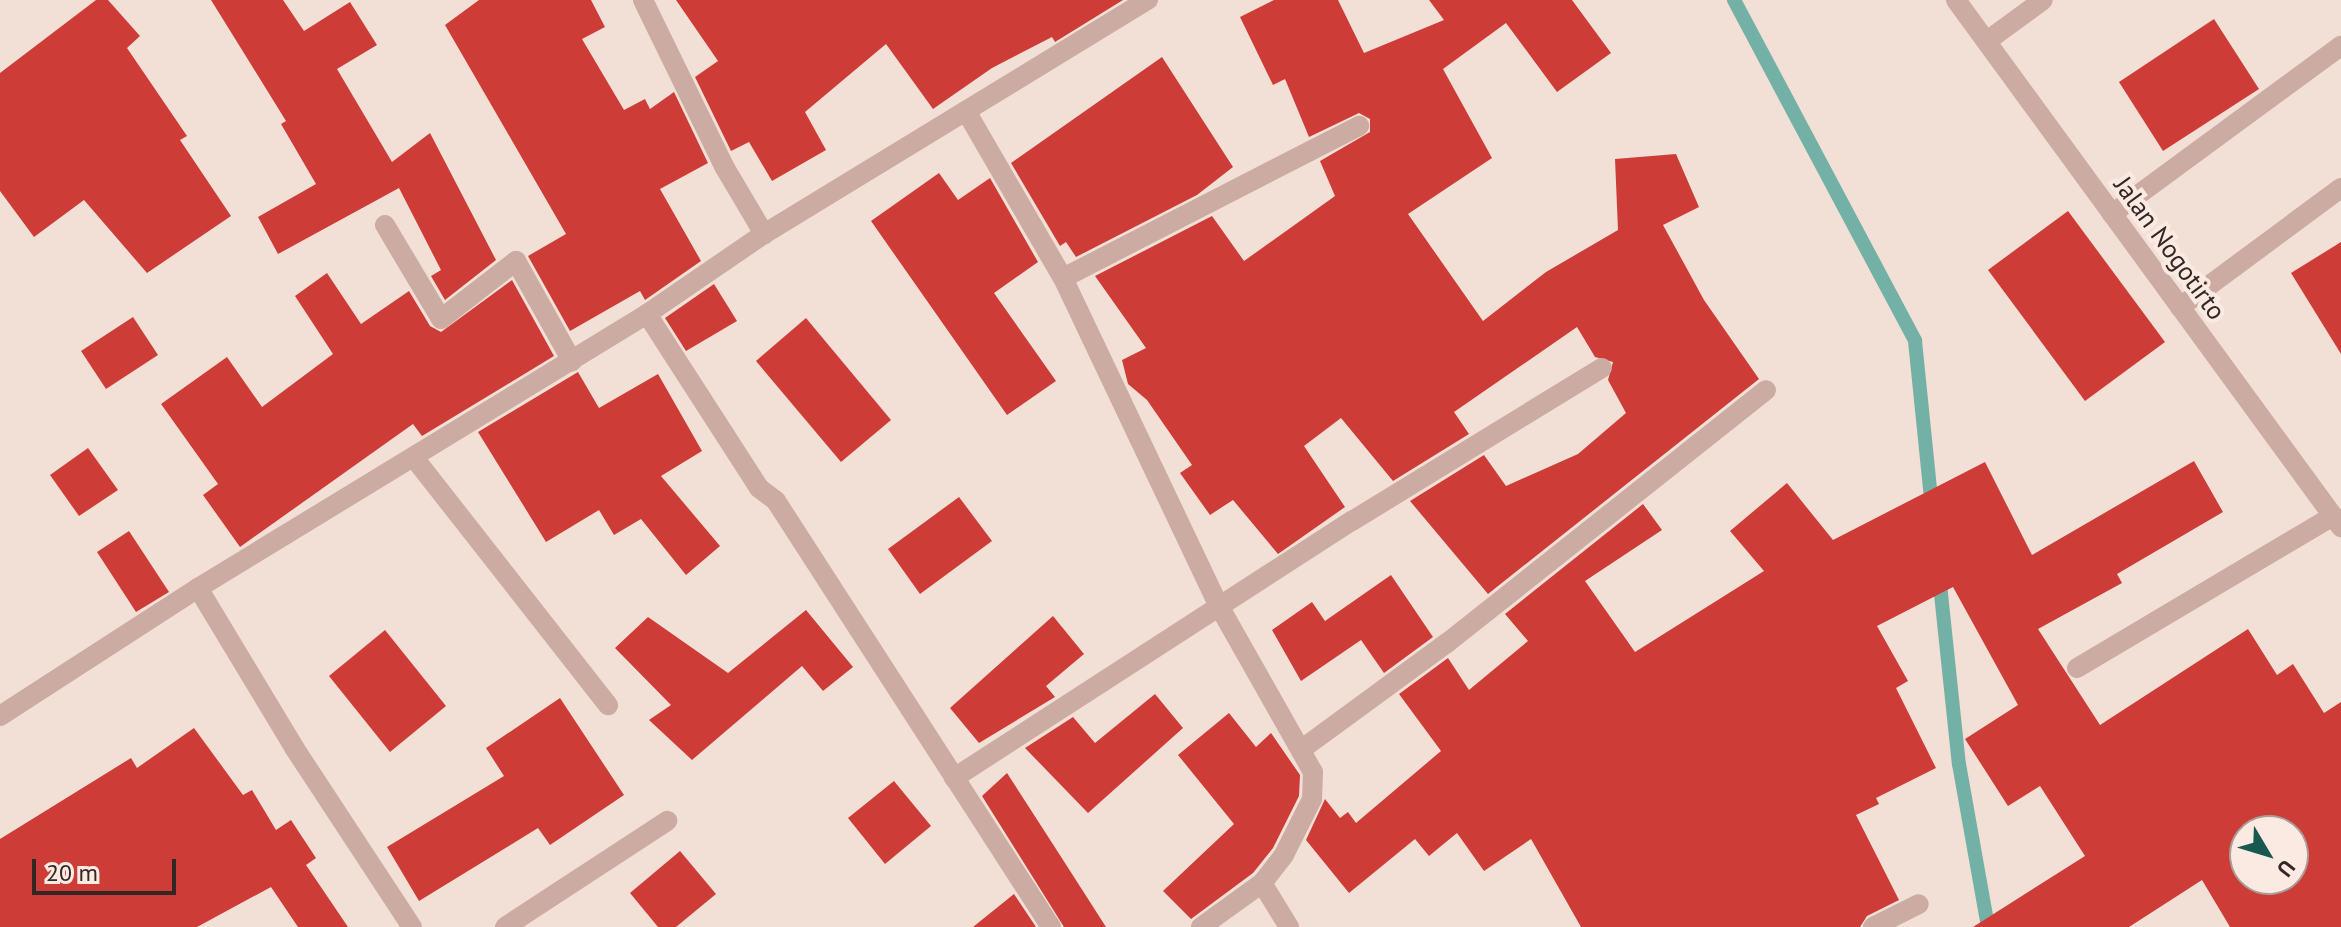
<!DOCTYPE html>
<html>
<head>
<meta charset="utf-8">
<style>
  body { margin:0 }
  #map { position:relative; width:2341px; height:927px; overflow:hidden; background:#f2dfd6; font-family:"PT Sans",sans-serif }
  div>[style] { position:absolute }
  .stream>* { height:14px; margin:-7px; padding:0 7px; transform-origin:7px; border-radius:7px; background:#73b1a6 }
  .building>* { inset:0; background:#ce3c38 }
  .minor>* { height:20px; margin:-10px; padding:0 10px; transform-origin:10px; border-radius:10px; background:#cbaba2 }
  .tertiary>* { height:20px; margin:-10px; padding:0 10px; transform-origin:10px; border-radius:10px; background:#cbaba2 }
  span { translate:-50% -50%; white-space:nowrap; text-align:center; line-height:1.15; -webkit-text-stroke:8px #faeae2; paint-order:stroke }
  .street-label { font-size:26px; color:#342625 }
  .north { position:absolute; left:2229px; top:815px; width:80px; height:80px; box-sizing:border-box; background:#faeae2; border:2px solid #ab9c96; border-radius:50%; rotate:128deg; font-size:22px; font-weight:700; line-height:32px; text-align:center; color:#342625 }
  .north::after { content:''; display:block; margin:auto; width:28px; height:36px; background:#18584e; clip-path:polygon(50% 0,100% 100%,50% 72%,0 100%) }
  .scale { position:absolute; left:32px; top:859px; width:144px; height:36px; box-sizing:border-box; border:4px solid #342625; border-top:0; padding-left:10px; font-size:24px; line-height:28px; white-space:nowrap; color:#342625; -webkit-text-stroke:6px #faeae2; paint-order:stroke }
</style>
</head>
<body>
<div id="map">
  <div class="stream">
    <div style="left:1734px;top:0;width:386px;rotate:62deg"></div>
    <div style="left:1915px;top:341px;width:167px;rotate:84.2deg"></div>
    <div style="left:1939px;top:575px;width:190px;rotate:84deg"></div>
    <div style="left:1959px;top:764px;width:166px;rotate:79.9deg"></div>
  </div>
  <div class="building">
    <div style="clip-path:polygon(96px 0,108px 0,140px 36px,127px 48px,187px 136px,180px 140px,231px 216px,147px 273px,84px 200px,34px 237px,0 191px,0 73px)"></div>
    <div style="clip-path:polygon(211px 0,283px 0,304px 31px,350px 2px,377px 45px,337px 69px,392px 162px,430px 133px,496px 260px,445px 300px,431px 276px,441px 270px,399px 188px,278px 254px,258px 217px,316px 184px,281px 124px,286px 121px)"></div>
    <div style="clip-path:polygon(479px 0,591px 0,605px 27px,582px 39px,624px 110px,645px 99px,650px 109px,674px 92px,708px 163px,660px 189px,701px 261px,645px 300px,640px 291px,570px 331px,528px 256px,566px 234px,445px 25px)"></div>
    <div style="clip-path:polygon(676px 0,1123px 0,1055px 42px,1052px 37px,992px 68px,933px 109px,886px 44px,805px 112px,826px 150px,772px 181px,749px 142px,731px 151px,695px 77px,718px 61px)"></div>
    <div style="clip-path:polygon(1274px 0,1338px 0,1364px 53px,1444px 20px,1429px 0,1572px 0,1611px 53px,1557px 92px,1506px 23px,1443px 69px,1492px 158px,1408px 214px,1483px 321px,1546px 272px,1618px 230px,1615px 159px,1676px 154px,1699px 207px,1663px 225px,1704px 300px,1759px 379px,1488px 594px,1410px 501px,1484px 455px,1506px 486px,1578px 454px,1626px 413px,1608px 380px,1613px 362px,1595px 357px,1577px 327px,1454px 412px,1469px 434px,1393px 481px,1341px 418px,1304px 446px,1345px 507px,1278px 554px,1233px 500px,1210px 515px,1180px 473px,1192px 465px,1147px 400px,1128px 384px,1122px 360px,1146px 348px,1095px 276px,1212px 216px,1244px 261px,1335px 196px,1320px 161px,1370px 132px,1370px 119px,1359px 113px,1309px 137px,1285px 79px,1273px 85px,1240px 17px)"></div>
    <div style="clip-path:polygon(2214px 19px,2259px 89px,2163px 151px,2119px 82px)"></div>
    <div style="clip-path:polygon(1162px 57px,1233px 167px,1197px 195px,1076px 257px,1066px 242px,1060px 246px,1011px 163px)"></div>
    <div style="clip-path:polygon(939px 173px,958px 200px,990px 178px,1038px 262px,994px 293px,1056px 381px,1007px 415px,871px 221px)"></div>
    <div style="clip-path:polygon(2068px 211px,2165px 342px,2085px 401px,1988px 270px)"></div>
    <div style="clip-path:polygon(2341px 242px,2341px 354px,2291px 273px)"></div>
    <div style="clip-path:polygon(327px 273px,361px 324px,409px 291px,430px 326px,441px 332px,512px 280px,554px 356px,422px 436px,413px 424px,240px 547px,203px 495px,218px 484px,161px 404px,227px 357px,262px 407px,333px 354px,295px 296px)"></div>
    <div style="clip-path:polygon(714px 284px,737px 321px,686px 351px,665px 318px)"></div>
    <div style="clip-path:polygon(133px 317px,158px 355px,106px 389px,81px 351px)"></div>
    <div style="clip-path:polygon(806px 318px,891px 420px,841px 462px,756px 361px)"></div>
    <div style="clip-path:polygon(578px 372px,599px 408px,658px 374px,702px 451px,661px 476px,720px 546px,686px 575px,641px 519px,614px 535px,599px 510px,546px 542px,478px 432px)"></div>
    <div style="clip-path:polygon(88px 448px,118px 490px,79px 516px,50px 475px)"></div>
    <div style="clip-path:polygon(evenodd,2194px 461px,2223px 512px,2117px 574px,2122px 583px,2038px 629px,2100px 725px,2248px 629px,2277px 675px,2293px 664px,2324px 713px,2341px 702px,2341px 927px,2230px 927px,2202px 880px,2129px 927px,1973px 927px,2085px 856px,2040px 786px,2008px 806px,1965px 739px,2018px 705px,1953px 587px,1877px 626px,1908px 681px,1896px 688px,1936px 768px,1876px 798px,1879px 804px,1856px 815px,1899px 900px,1867px 916px,1860px 927px,1581px 927px,1531px 839px,1484px 871px,1457px 833px,1429px 856px,1415px 839px,1349px 893px,1306px 840px,1325px 799px,1340px 818px,1348px 812px,1356px 823px,1441px 751px,1399px 694px,1448px 658px,1469px 690px,1528px 641px,1505px 614px,1643px 504px,1662px 530px,1585px 581px,1635px 652px,1764px 571px,1730px 531px,1787px 483px,1833px 540px,1985px 462px,2032px 555px,2194px 461px,2245px 831px,2293px 831px,2293px 879px,2245px 879px,2245px 831px)"></div>
    <div style="clip-path:polygon(959px 497px,992px 541px,920px 594px,888px 549px)"></div>
    <div style="clip-path:polygon(129px 531px,169px 592px,136px 612px,97px 552px)"></div>
    <div style="clip-path:polygon(1391px 575px,1433px 637px,1384px 673px,1361px 640px,1301px 681px,1272px 630px,1312px 602px,1325px 621px)"></div>
    <div style="clip-path:polygon(806px 610px,853px 667px,823px 691px,802px 666px,692px 760px,649px 720px,671px 705px,615px 648px,648px 617px,728px 673px)"></div>
    <div style="clip-path:polygon(1053px 616px,1084px 654px,1046px 686px,1055px 697px,979px 743px,950px 708px)"></div>
    <div style="clip-path:polygon(385px 630px,446px 706px,390px 752px,329px 676px)"></div>
    <div style="clip-path:polygon(1155px 694px,1183px 728px,1088px 813px,1025px 748px,1073px 717px,1095px 743px)"></div>
    <div style="clip-path:polygon(560px 698px,624px 795px,550px 845px,538px 828px,419px 901px,387px 847px,504px 776px,486px 748px)"></div>
    <div style="clip-path:polygon(1229px 713px,1256px 747px,1271px 733px,1300px 775px,1299px 796px,1273px 848px,1253px 873px,1191px 919px,1163px 891px,1234px 824px,1178px 755px)"></div>
    <div style="clip-path:polygon(194px 728px,243px 795px,252px 790px,276px 830px,291px 820px,316px 858px,306px 865px,348px 927px,298px 927px,271px 887px,197px 927px,0 927px,0 839px,131px 758px,137px 768px)"></div>
    <div style="clip-path:polygon(1007px 773px,1056px 849px,1106px 927px,1064px 927px,982px 796px)"></div>
    <div style="clip-path:polygon(894px 781px,931px 826px,885px 864px,848px 818px)"></div>
    <div style="clip-path:polygon(680px 851px,716px 894px,676px 927px,658px 927px,630px 893px)"></div>
    <div style="clip-path:polygon(1014px 894px,1036px 927px,973px 927px)"></div>
  </div>
  <div class="minor">
    <div style="left:643px;top:0;width:187px;rotate:64deg"></div>
    <div style="left:725px;top:168px;width:77px;rotate:59.4deg"></div>
    <div style="left:1987px;top:41px;width:69px;rotate:-36.2deg"></div>
    <div style="left:966px;top:111px;width:193px;rotate:59.9deg"></div>
    <div style="left:1063px;top:278px;width:363px;rotate:64.6deg"></div>
    <div style="left:1219px;top:606px;width:191px;rotate:60.5deg"></div>
    <div style="left:1313px;top:772px;width:27px;rotate:92deg"></div>
    <div style="left:1312px;top:799px;width:63px;rotate:116.6deg"></div>
    <div style="left:1284px;top:855px;width:36px;rotate:128deg"></div>
    <div style="left:1262px;top:883px;width:52px;rotate:58.5deg"></div>
    <div style="left:2112px;top:214px;width:284px;rotate:-36.3deg"></div>
    <div style="left:385px;top:225px;width:109px;rotate:59.2deg"></div>
    <div style="left:441px;top:319px;width:95px;rotate:-37.7deg"></div>
    <div style="left:516px;top:261px;width:115px;rotate:60.8deg"></div>
    <div style="left:1063px;top:278px;width:333px;rotate:-27.2deg"></div>
    <div style="left:2180px;top:307px;width:200px;rotate:-36.5deg"></div>
    <div style="left:647px;top:314px;width:207px;rotate:57.2deg"></div>
    <div style="left:759px;top:488px;width:21px;rotate:37deg"></div>
    <div style="left:776px;top:501px;width:507px;rotate:57.16deg"></div>
    <div style="left:415px;top:459px;width:313px;rotate:51.9deg"></div>
    <div style="left:198px;top:588px;width:188px;rotate:58.9deg"></div>
    <div style="left:295px;top:749px;width:213px;rotate:56.7deg"></div>
    <div style="left:2077px;top:668px;width:298px;rotate:-30.7deg"></div>
    <div style="left:0;top:716px;width:236px;rotate:-32.9deg"></div>
    <div style="left:198px;top:588px;width:526px;rotate:-31.39deg"></div>
    <div style="left:647px;top:314px;width:142px;rotate:-34.4deg"></div>
    <div style="left:764px;top:234px;width:450px;rotate:-31.4deg"></div>
    <div style="left:1302px;top:749px;width:180px;rotate:-36.2deg"></div>
    <div style="left:1447px;top:643px;width:407px;rotate:-38.4deg"></div>
    <div style="left:954px;top:778px;width:474px;rotate:-32.9deg"></div>
    <div style="left:1352px;top:521px;width:293px;rotate:-31.5deg"></div>
    <div style="left:505px;top:927px;width:194px;rotate:-33.2deg"></div>
    <div style="left:1201px;top:927px;width:75px;rotate:-35.8deg"></div>
    <div style="left:1873px;top:927px;width:51px;rotate:-26.6deg"></div>
  </div>
  <div class="tertiary">
    <div style="left:1956px;top:0;width:653px;rotate:53.85deg"></div>
  </div>
  <div class="street-label">
    <span style="left:2170px;top:248px;rotate:54deg">Jalan Nogotirto</span>
  </div>
  <div class="north">U</div>
  <div class="scale">20 m</div>
</div>
</body>
</html>
